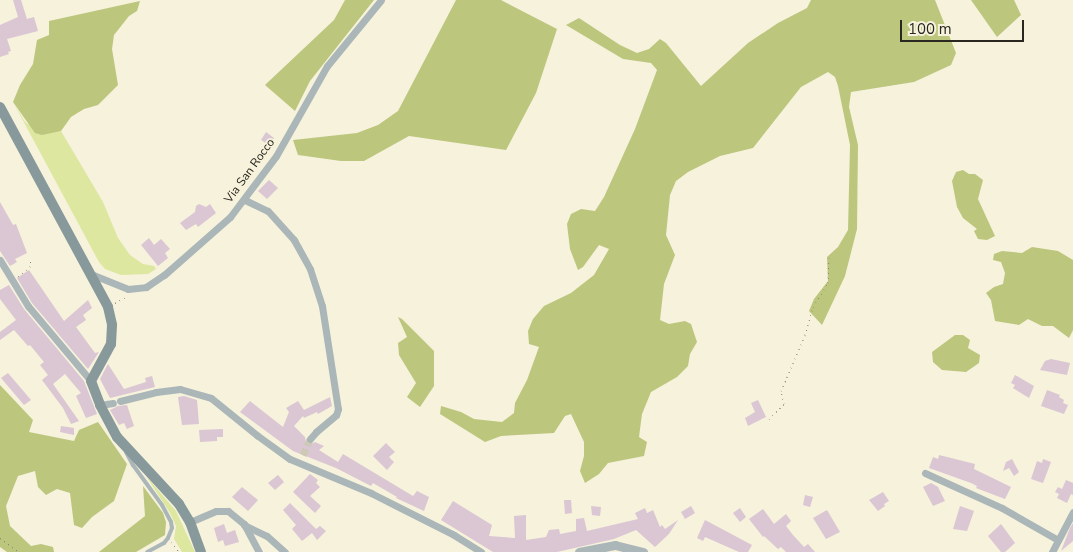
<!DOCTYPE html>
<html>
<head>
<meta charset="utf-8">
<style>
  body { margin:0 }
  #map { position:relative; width:1073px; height:552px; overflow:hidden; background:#f6f2dc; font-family:"Nunito Sans",sans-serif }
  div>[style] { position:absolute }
  .green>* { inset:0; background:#dde7a0 }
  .forest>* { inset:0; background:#bcc67d }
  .building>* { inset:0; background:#dbc6d3 }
  .minor-tunnel>* { height:7px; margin-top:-3.5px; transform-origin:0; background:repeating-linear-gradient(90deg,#cdc9b6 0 7px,transparent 0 10.5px) }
  .path>* { height:1px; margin-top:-0.5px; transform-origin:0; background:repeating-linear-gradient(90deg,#868375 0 1px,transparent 0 5px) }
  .service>* { height:4px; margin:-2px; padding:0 2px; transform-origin:2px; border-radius:2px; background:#aab6b7 }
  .minor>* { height:7px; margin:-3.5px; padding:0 3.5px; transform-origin:3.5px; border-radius:3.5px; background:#aab6b7 }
  .tertiary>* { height:9px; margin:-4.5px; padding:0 4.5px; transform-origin:4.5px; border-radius:4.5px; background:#aab6b7 }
  .secondary>* { height:10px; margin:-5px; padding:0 5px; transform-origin:5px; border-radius:5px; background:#88999b }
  span { translate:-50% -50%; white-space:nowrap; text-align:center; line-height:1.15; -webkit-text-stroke:4px #f6f2dc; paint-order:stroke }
  .street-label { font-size:12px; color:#29271f }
  .scale { position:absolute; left:900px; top:20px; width:124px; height:22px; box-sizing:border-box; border:2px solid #29271f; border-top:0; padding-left:6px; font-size:15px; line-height:18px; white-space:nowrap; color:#29271f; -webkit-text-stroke:4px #f6f2dc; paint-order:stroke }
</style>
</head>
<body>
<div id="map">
  <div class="green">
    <div style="clip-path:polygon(13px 102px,25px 122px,42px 134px,61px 131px,103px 202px,118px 238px,130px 255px,143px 264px,154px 266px,156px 269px,148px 274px,121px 275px,105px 269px,99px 262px)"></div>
    <div style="clip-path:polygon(146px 476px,176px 511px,195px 552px,182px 552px,174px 539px,176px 526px,170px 513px)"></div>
  </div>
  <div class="forest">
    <div style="clip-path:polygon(345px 0,374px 0,310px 81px,295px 111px,265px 85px,334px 20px)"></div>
    <div style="clip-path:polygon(456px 0,501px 0,557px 29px,536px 93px,506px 150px,409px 136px,364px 161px,341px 161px,298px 155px,293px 140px,357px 133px,378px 125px,398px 111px)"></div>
    <div style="clip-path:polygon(811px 0,935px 0,956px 53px,951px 65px,914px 82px,851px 92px,849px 107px,858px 145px,857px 229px,845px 276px,822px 325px,809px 311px,814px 299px,828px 281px,827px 257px,838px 247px,848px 230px,850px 145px,838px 86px,835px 77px,828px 72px,801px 87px,753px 148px,720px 156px,688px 172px,676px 181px,670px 195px,666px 235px,675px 255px,664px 284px,660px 320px,669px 324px,685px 321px,691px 324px,697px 342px,690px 354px,688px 366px,677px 377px,651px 392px,642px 414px,639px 437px,647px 442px,644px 456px,608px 463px,599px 474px,585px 483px,580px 471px,584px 456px,584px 442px,571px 414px,565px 416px,554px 433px,501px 436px,485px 442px,440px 414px,441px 406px,461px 412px,474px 419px,502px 422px,514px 413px,515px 403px,527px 380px,539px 347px,529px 344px,528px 331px,533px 319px,544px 306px,571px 293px,594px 275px,609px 249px,599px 245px,583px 267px,578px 270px,570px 249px,567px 224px,571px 214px,581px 209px,595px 211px,604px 197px,635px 129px,657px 70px,651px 63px,623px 59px,566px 25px,579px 18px,620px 45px,637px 53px,649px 49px,660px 39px,666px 43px,701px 86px,748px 43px,778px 23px,807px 8px)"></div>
    <div style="clip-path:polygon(971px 0,1014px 0,1021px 15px,997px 37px)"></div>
    <div style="clip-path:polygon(140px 1px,137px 11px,129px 16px,114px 35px,112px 49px,118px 85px,98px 105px,84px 109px,71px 117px,61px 131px,42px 135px,35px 133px,13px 102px,20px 85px,33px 64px,37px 40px,49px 35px,49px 21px)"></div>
    <div style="clip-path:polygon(963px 170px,969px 174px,975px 174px,983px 180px,978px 199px,995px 236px,987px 240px,978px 239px,974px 231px,977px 229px,963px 218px,957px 207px,952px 181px,956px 172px)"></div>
    <div style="clip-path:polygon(1032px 247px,1058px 251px,1073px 260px,1073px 330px,1069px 338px,1053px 326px,1042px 326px,1028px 319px,1019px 325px,995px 321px,991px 300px,986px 293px,994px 287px,1003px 284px,1005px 273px,1001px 262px,993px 260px,994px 254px,1002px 251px,1022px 253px)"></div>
    <div style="clip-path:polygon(398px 317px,402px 319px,434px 351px,434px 386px,420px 407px,407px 397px,416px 383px,399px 355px,398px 343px,407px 337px)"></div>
    <div style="clip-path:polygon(955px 335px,963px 335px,970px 340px,968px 348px,980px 355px,979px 363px,966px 372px,942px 370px,933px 362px,932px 352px)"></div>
    <div style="clip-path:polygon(0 385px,33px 420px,29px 432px,74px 441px,79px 430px,98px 422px,127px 464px,114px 501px,92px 517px,82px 528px,74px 525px,70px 493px,57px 489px,46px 495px,38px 487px,35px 471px,18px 476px,6px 506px,10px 526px,31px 546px,41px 544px,53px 547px,54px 552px,7px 552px,0 547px)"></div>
    <div style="clip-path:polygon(143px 486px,163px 513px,166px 522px,165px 535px,136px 552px,99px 552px,145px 516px)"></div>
  </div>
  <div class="building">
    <div style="clip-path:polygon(13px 0,21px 0,27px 19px,34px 17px,38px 31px,7px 39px,11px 51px,8px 52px,9px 54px,0 57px,0 25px,18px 17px)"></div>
    <div style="clip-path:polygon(266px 132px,274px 138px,269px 145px,261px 140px)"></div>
    <div style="clip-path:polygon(269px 180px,278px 188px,267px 199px,258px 191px)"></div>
    <div style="clip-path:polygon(0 202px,13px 225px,16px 224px,27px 253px,15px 259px,17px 262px,10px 266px,0 251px)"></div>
    <div style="clip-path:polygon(199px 204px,206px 207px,210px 204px,216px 213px,198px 227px,196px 224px,186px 230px,180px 223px,195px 212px,196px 206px)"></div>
    <div style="clip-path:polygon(149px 238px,154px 245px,161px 239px,170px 249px,165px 253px,168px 258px,158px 266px,141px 245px)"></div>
    <div style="clip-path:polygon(29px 270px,64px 321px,88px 300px,92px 308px,83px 315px,86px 320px,76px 327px,95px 353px,99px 352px,88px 369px,32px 303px,17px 278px)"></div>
    <div style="clip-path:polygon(9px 285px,24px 309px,84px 381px,97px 414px,86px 418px,76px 396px,81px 393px,65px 374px,53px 384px,79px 421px,71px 424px,63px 408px,42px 380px,48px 375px,40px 365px,44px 362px,30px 345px,28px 346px,14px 330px,0 340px,0 332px,16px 320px,0 299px,0 290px)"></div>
    <div style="clip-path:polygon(1051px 359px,1070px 363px,1067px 375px,1040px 370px,1045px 361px)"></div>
    <div style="clip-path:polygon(108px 364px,124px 389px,146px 382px,145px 378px,152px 376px,155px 387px,110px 398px,100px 379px)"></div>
    <div style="clip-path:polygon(8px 373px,31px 400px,24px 405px,1px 378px)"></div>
    <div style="clip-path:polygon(1015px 375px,1034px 386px,1029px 398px,1013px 388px,1015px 385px,1011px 383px)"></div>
    <div style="clip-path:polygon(1047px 390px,1060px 395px,1059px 397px,1064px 400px,1063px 403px,1068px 405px,1064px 414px,1041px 406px)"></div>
    <div style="clip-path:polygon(184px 396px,197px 400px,199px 424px,182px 425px,178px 397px)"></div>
    <div style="clip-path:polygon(330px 397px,332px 406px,318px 414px,317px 412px,304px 418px,303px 416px,294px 426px,305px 437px,306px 443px,311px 444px,315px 442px,324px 446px,319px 450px,338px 462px,343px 454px,413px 496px,417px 491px,429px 497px,424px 511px,396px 498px,397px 497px,373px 483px,371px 486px,336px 468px,293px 451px,240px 412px,250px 401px,283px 427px,289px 412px,286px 408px,298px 401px,304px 410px)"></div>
    <div style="clip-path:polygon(758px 400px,766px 417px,748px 426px,745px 418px,755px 412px,751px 403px)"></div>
    <div style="clip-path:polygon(127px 405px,134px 426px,127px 429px,124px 423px,119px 425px,110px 410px,118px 406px)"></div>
    <div style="clip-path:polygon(61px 426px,74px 428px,74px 435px,60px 432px)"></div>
    <div style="clip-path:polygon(223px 429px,223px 437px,217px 437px,217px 441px,200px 442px,199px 430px)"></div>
    <div style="clip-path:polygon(386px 443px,395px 452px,389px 457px,394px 462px,387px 470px,373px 456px)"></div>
    <div style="clip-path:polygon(939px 455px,975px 464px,974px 469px,1011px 487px,1005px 499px,976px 488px,977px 486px,971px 483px,929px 468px,933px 457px,938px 459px)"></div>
    <div style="clip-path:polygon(1012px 459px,1019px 472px,1014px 476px,1009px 468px,1003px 471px,1006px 462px)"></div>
    <div style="clip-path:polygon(1043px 459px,1051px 462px,1043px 483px,1031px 479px,1037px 461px,1042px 463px)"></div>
    <div style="clip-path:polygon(310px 474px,318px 480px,316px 483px,320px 487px,310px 496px,321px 506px,315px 513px,293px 492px)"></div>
    <div style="clip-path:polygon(278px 475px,284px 482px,275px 490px,268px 483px)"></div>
    <div style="clip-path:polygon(1066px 480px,1073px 483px,1073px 495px,1071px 494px,1067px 503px,1057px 498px,1059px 494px,1055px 492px,1058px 487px,1062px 489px)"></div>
    <div style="clip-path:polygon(931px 483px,938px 487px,945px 501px,933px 506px,923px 487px)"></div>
    <div style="clip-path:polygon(242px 487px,258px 500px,248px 511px,232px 497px)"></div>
    <div style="clip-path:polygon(883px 492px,889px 501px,884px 504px,885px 506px,878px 511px,869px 500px)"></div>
    <div style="clip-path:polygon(805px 495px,813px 497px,810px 507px,803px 505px)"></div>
    <div style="clip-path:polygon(564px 500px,571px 500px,572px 513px,565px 514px)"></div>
    <div style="clip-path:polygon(453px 501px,492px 525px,489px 536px,515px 538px,514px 516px,526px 515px,526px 540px,546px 537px,549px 530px,559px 529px,560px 534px,576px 531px,576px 519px,584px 518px,587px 531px,638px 519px,635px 513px,645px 508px,647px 513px,653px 510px,660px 527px,662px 525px,665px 529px,678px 520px,669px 534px,655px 547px,636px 530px,614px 539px,557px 552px,493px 552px,441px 520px)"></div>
    <div style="clip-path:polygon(290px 503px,316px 529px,320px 526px,326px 531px,317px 540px,312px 533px,302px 541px,292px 529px,296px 525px,283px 510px)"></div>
    <div style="clip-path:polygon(591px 506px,601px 507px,600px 516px,592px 515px)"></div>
    <div style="clip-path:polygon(691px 506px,695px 513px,685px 519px,681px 512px)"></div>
    <div style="clip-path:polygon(960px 506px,974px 511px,967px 531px,953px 529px)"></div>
    <div style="clip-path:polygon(740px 508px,746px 517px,740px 522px,733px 513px)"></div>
    <div style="clip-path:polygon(763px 509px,774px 524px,786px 514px,791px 521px,786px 526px,793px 535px,804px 547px,808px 544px,815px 552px,786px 552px,781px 547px,778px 549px,764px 536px,763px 537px,749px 519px)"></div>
    <div style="clip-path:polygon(827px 510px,840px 532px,826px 539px,813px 518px)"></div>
    <div style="clip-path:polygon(705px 520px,752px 545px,748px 552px,739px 552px,705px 537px,703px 541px,697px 538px)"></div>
    <div style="clip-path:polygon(1073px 523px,1073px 541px,1061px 551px,1070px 528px)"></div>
    <div style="clip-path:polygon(224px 524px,227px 533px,235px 530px,239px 542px,225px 546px,223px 540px,218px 542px,214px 528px)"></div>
    <div style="clip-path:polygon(1001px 524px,1015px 543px,1005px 552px,1001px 552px,988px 536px)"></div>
  </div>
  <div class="minor-tunnel">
    <div style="left:303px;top:455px;width:17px;rotate:-66deg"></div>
  </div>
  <div class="path">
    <div style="left:18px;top:276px;width:15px;rotate:-37deg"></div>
    <div style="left:30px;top:267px;width:9px;rotate:-84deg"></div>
    <div style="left:115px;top:303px;width:14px;rotate:-30deg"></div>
    <div style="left:769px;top:419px;width:21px;rotate:-45deg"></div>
    <div style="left:784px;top:404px;width:13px;rotate:-103deg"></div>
    <div style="left:781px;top:391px;width:61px;rotate:-66.8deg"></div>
    <div style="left:805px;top:335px;width:29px;rotate:-74deg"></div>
    <div style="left:813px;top:307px;width:28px;rotate:-58deg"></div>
    <div style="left:828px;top:283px;width:25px;rotate:-88deg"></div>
    <div style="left:0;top:538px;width:24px;rotate:36deg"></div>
    <div style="left:171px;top:542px;width:13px;rotate:51deg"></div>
  </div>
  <div class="service">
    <div style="left:126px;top:452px;width:15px;rotate:62deg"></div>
    <div style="left:133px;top:465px;width:49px;rotate:54.1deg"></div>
    <div style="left:162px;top:505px;width:19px;rotate:62deg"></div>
    <div style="left:171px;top:522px;width:6px;rotate:81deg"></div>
    <div style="left:172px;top:528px;width:11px;rotate:112deg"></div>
    <div style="left:168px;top:538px;width:6px;rotate:129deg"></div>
    <div style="left:164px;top:543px;width:19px;rotate:152deg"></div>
  </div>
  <div class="minor">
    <div style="left:245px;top:200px;width:25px;rotate:26deg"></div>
    <div style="left:268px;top:211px;width:39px;rotate:48deg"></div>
    <div style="left:294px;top:240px;width:33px;rotate:61deg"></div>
    <div style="left:310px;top:269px;width:39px;rotate:72deg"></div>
    <div style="left:322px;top:306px;width:104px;rotate:81.2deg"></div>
    <div style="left:338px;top:409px;width:6px;rotate:108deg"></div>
    <div style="left:336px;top:415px;width:26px;rotate:140deg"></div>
    <div style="left:316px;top:432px;width:9px;rotate:131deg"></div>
    <div style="left:0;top:260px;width:54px;rotate:58.7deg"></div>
    <div style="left:28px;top:306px;width:98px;rotate:50deg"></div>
    <div style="left:91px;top:274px;width:40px;rotate:22deg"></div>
    <div style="left:128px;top:289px;width:18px;rotate:-6deg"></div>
    <div style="left:146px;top:287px;width:22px;rotate:-34deg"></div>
    <div style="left:164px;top:275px;width:88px;rotate:-41.3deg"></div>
    <div style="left:230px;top:217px;width:76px;rotate:-53deg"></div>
    <div style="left:276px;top:156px;width:103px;rotate:-60.5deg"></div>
    <div style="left:327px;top:66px;width:85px;rotate:-50.7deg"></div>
    <div style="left:120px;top:401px;width:37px;rotate:-14deg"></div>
    <div style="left:156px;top:392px;width:24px;rotate:-7deg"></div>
    <div style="left:180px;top:389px;width:32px;rotate:16deg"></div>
    <div style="left:211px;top:398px;width:60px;rotate:39deg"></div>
    <div style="left:258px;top:436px;width:39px;rotate:36deg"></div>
    <div style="left:290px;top:459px;width:88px;rotate:22.8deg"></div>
    <div style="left:371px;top:493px;width:93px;rotate:26.8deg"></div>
    <div style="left:454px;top:535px;width:32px;rotate:32deg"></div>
    <div style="left:100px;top:405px;width:13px;rotate:-9deg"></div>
    <div style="left:925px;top:473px;width:85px;rotate:24.4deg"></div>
    <div style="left:1002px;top:508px;width:64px;rotate:29.7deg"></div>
    <div style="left:190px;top:522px;width:28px;rotate:-23deg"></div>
    <div style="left:216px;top:511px;width:12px"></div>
    <div style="left:228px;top:511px;width:21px;rotate:39deg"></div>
    <div style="left:244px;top:524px;width:32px;rotate:62deg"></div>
    <div style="left:244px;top:525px;width:25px;rotate:26deg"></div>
    <div style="left:267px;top:536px;width:24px;rotate:42deg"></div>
    <div style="left:1052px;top:552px;width:45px;rotate:-62.3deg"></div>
  </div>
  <div class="tertiary">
    <div style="left:579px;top:552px;width:37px;rotate:-11deg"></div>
    <div style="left:615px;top:545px;width:29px;rotate:14deg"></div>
  </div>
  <div class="secondary">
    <div style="left:0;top:107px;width:227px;rotate:61.6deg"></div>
    <div style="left:108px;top:307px;width:18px;rotate:77deg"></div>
    <div style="left:112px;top:325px;width:19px;rotate:93deg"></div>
    <div style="left:111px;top:344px;width:42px;rotate:118.4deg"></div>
    <div style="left:91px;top:381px;width:26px;rotate:69deg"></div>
    <div style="left:100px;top:405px;width:36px;rotate:62deg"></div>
    <div style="left:117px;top:437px;width:91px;rotate:47.2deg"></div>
    <div style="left:179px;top:504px;width:21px;rotate:59deg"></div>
    <div style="left:190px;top:522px;width:32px;rotate:70deg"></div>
  </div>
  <div class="street-label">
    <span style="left:250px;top:171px;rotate:-54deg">Via San Rocco</span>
  </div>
  <div class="scale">100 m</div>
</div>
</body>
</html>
